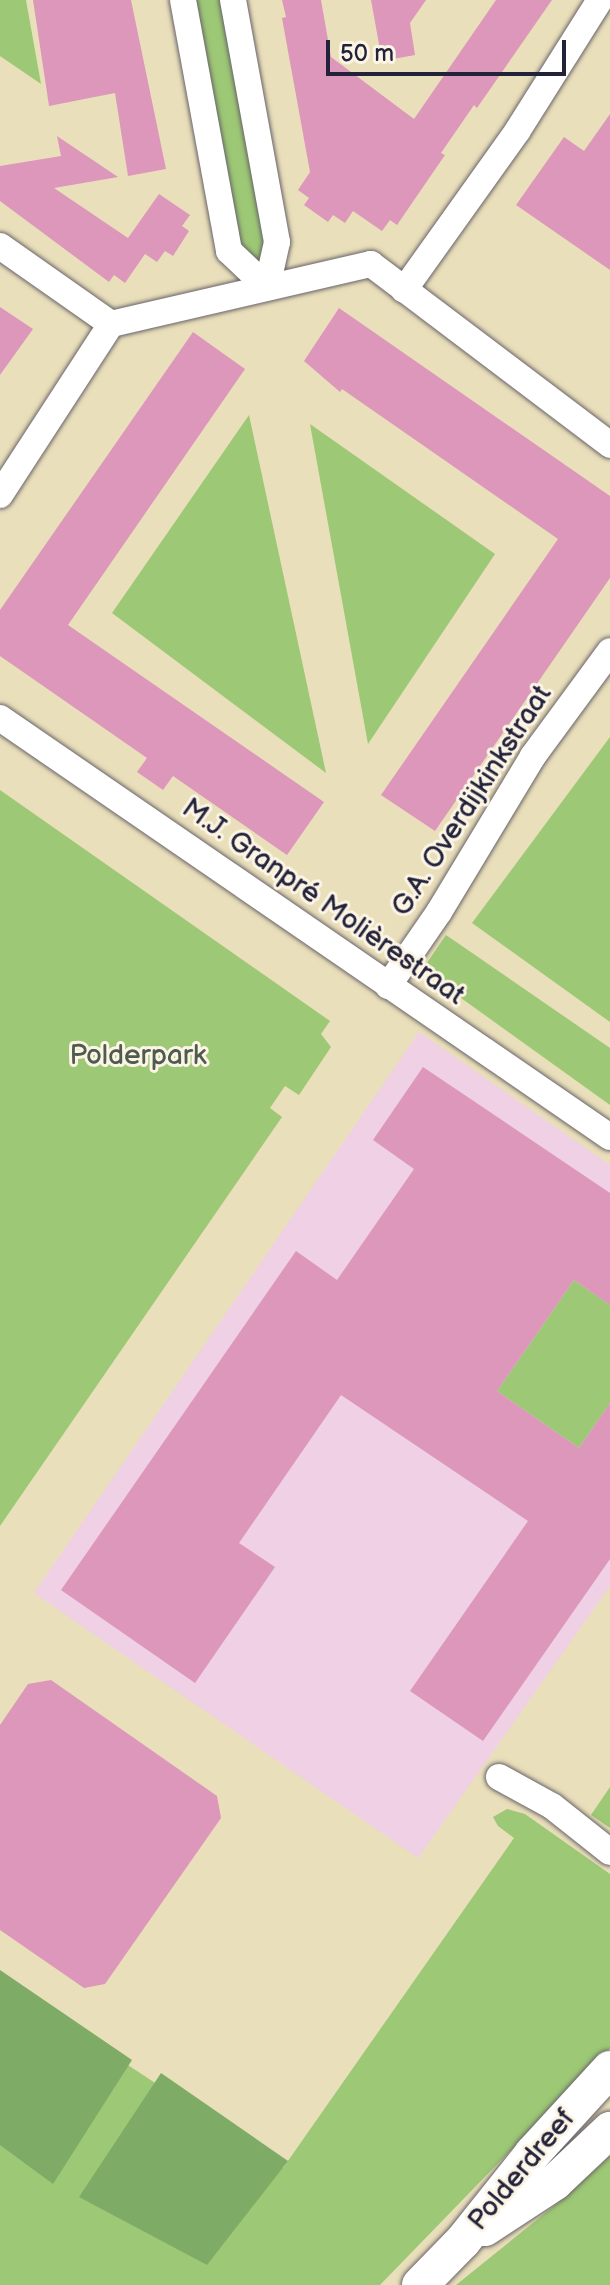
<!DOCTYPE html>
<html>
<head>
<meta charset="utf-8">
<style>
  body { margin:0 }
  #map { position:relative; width:610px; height:2285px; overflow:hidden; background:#eadfbb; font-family:"Balsamiq Sans",sans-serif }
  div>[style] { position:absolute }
  .built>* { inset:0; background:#efd0e5 }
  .green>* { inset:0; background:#9dc875 }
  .forest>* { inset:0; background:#7eac66 }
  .building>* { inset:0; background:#dc97ba }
  .roads { filter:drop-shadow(0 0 2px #686468) drop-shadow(0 0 2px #686468) }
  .street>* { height:26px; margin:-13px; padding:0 13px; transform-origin:13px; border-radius:13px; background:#fff }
  .secondary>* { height:36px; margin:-18px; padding:0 18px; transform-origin:18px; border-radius:18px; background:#fff }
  span { translate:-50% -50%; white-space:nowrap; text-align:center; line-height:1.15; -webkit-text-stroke:6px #fcf5e5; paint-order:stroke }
  .street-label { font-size:28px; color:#22223b }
  .park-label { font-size:28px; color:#4d5c4f }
  .scale { position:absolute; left:326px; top:40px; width:240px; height:36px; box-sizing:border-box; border:4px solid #22223b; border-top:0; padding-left:10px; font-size:24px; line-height:28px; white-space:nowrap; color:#22223b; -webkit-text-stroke:6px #fcf5e5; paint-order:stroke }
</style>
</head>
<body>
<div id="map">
  <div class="built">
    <div style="clip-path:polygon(419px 1032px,610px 1165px,610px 1586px,418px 1858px,34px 1593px)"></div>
  </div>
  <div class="green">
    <div style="clip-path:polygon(0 0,26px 0,41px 84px,0 56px)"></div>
    <div style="clip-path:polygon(189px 0,225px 0,268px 240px,265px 255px,253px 262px,240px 258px)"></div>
    <div style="clip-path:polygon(249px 415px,326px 773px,112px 613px)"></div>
    <div style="clip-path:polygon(310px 424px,495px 554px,368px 744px)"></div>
    <div style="clip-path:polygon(610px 737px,610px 1022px,472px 923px)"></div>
    <div style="clip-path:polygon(0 790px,330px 1021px,321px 1034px,331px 1047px,299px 1095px,285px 1086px,270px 1108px,282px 1117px,0 1526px)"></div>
    <div style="clip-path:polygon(446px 935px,610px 1048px,610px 1105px,422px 970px)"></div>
    <div style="clip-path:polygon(574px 1280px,610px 1305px,610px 1403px,579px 1448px,497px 1391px)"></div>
    <div style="clip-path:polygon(610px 1787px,610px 1828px,591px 1815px)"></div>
    <div style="clip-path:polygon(507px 1809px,525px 1814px,610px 1874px,610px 2048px,380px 2285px,0 2285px,0 1980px,283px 2168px,514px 1838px,498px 1826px,493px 1817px)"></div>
    <div style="clip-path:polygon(610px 2156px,610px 2285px,456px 2285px,559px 2202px)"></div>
  </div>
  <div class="forest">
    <div style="clip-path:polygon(0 1970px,132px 2060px,53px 2184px,0 2145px)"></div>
    <div style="clip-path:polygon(161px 2073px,288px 2161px,207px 2265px,79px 2197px)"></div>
  </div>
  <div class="building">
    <div style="clip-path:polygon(33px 0,131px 0,166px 169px,128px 176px,115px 93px,49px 106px)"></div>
    <div style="clip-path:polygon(282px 0,321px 0,331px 57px,414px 119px,496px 0,552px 0,477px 108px,474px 105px,441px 153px,445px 155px,397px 225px,390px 220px,382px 231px,353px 211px,345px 223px,333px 215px,328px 222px,304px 205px,309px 198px,298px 190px,310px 172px,282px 18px,286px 17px)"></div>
    <div style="clip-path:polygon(371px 0,426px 0,410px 23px,415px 55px,382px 61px)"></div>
    <div style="clip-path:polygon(610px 114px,610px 270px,516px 205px,564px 137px,584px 151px)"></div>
    <div style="clip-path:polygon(57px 136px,118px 177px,54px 188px,128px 238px,159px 194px,190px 215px,182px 226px,189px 231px,173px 256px,165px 251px,157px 262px,145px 254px,125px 283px,114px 275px,109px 282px,0 201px,0 166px,61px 156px)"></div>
    <div style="clip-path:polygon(0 307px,33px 329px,0 375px)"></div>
    <div style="clip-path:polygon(339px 308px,610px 496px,610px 578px,435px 831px,381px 795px,558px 539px,342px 389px,340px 392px,304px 361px)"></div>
    <div style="clip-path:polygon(193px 332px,245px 369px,68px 625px,324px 802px,287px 855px,173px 776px,163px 790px,137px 772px,147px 758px,0 656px,0 610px)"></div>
    <div style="clip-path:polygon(423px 1067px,610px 1193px,610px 1305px,574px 1280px,497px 1391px,579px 1448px,610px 1403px,610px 1559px,483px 1741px,410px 1691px,528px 1521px,341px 1395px,239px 1543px,275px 1567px,195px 1683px,61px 1590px,296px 1251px,337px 1280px,414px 1169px,373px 1140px)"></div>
    <div style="clip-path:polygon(51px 1680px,217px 1796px,221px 1818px,105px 1984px,84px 1988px,0 1930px,0 1725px,28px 1684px)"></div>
  </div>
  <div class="roads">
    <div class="street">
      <div style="left:183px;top:0;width:255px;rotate:79.6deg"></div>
      <div style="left:229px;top:251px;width:52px;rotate:43.5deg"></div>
      <div style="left:233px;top:0;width:246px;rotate:79.7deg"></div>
      <div style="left:277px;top:242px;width:46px;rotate:102.5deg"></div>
      <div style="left:0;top:246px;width:136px;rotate:35.1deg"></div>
      <div style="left:111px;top:324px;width:267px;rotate:-13deg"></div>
      <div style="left:371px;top:264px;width:300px;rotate:37.1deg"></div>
      <div style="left:404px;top:290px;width:196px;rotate:-54.5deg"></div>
      <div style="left:518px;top:130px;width:154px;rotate:-57.8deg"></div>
      <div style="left:0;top:495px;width:204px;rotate:-57deg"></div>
      <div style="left:0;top:718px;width:740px;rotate:34.48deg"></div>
      <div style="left:388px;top:986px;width:90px;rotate:-55.4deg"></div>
      <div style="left:439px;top:912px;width:182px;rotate:-58.9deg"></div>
      <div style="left:533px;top:756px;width:130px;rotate:-53.7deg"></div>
      <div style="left:499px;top:1777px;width:60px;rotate:28.7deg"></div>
      <div style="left:552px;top:1806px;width:74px;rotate:38.4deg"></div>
    </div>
    <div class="secondary">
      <div style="left:485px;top:2228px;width:84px;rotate:-33.3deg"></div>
      <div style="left:555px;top:2182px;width:76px;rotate:-43.4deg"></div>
      <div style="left:420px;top:2285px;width:62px;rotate:-45.7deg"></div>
      <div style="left:463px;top:2241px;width:112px;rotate:-51.5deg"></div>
      <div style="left:533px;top:2153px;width:114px;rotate:-47.5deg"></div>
    </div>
  </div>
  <div class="street-label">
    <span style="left:472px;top:801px;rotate:-57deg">G.A. Overdijkinkstraat</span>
    <span style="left:323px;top:902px;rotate:35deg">M.J. Granpré Molièrestraat</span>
    <span style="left:522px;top:2170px;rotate:-50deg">Polderdreef</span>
  </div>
  <div class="park-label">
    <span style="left:138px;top:1056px">Polderpark</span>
  </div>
  <div class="scale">50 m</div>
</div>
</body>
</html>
